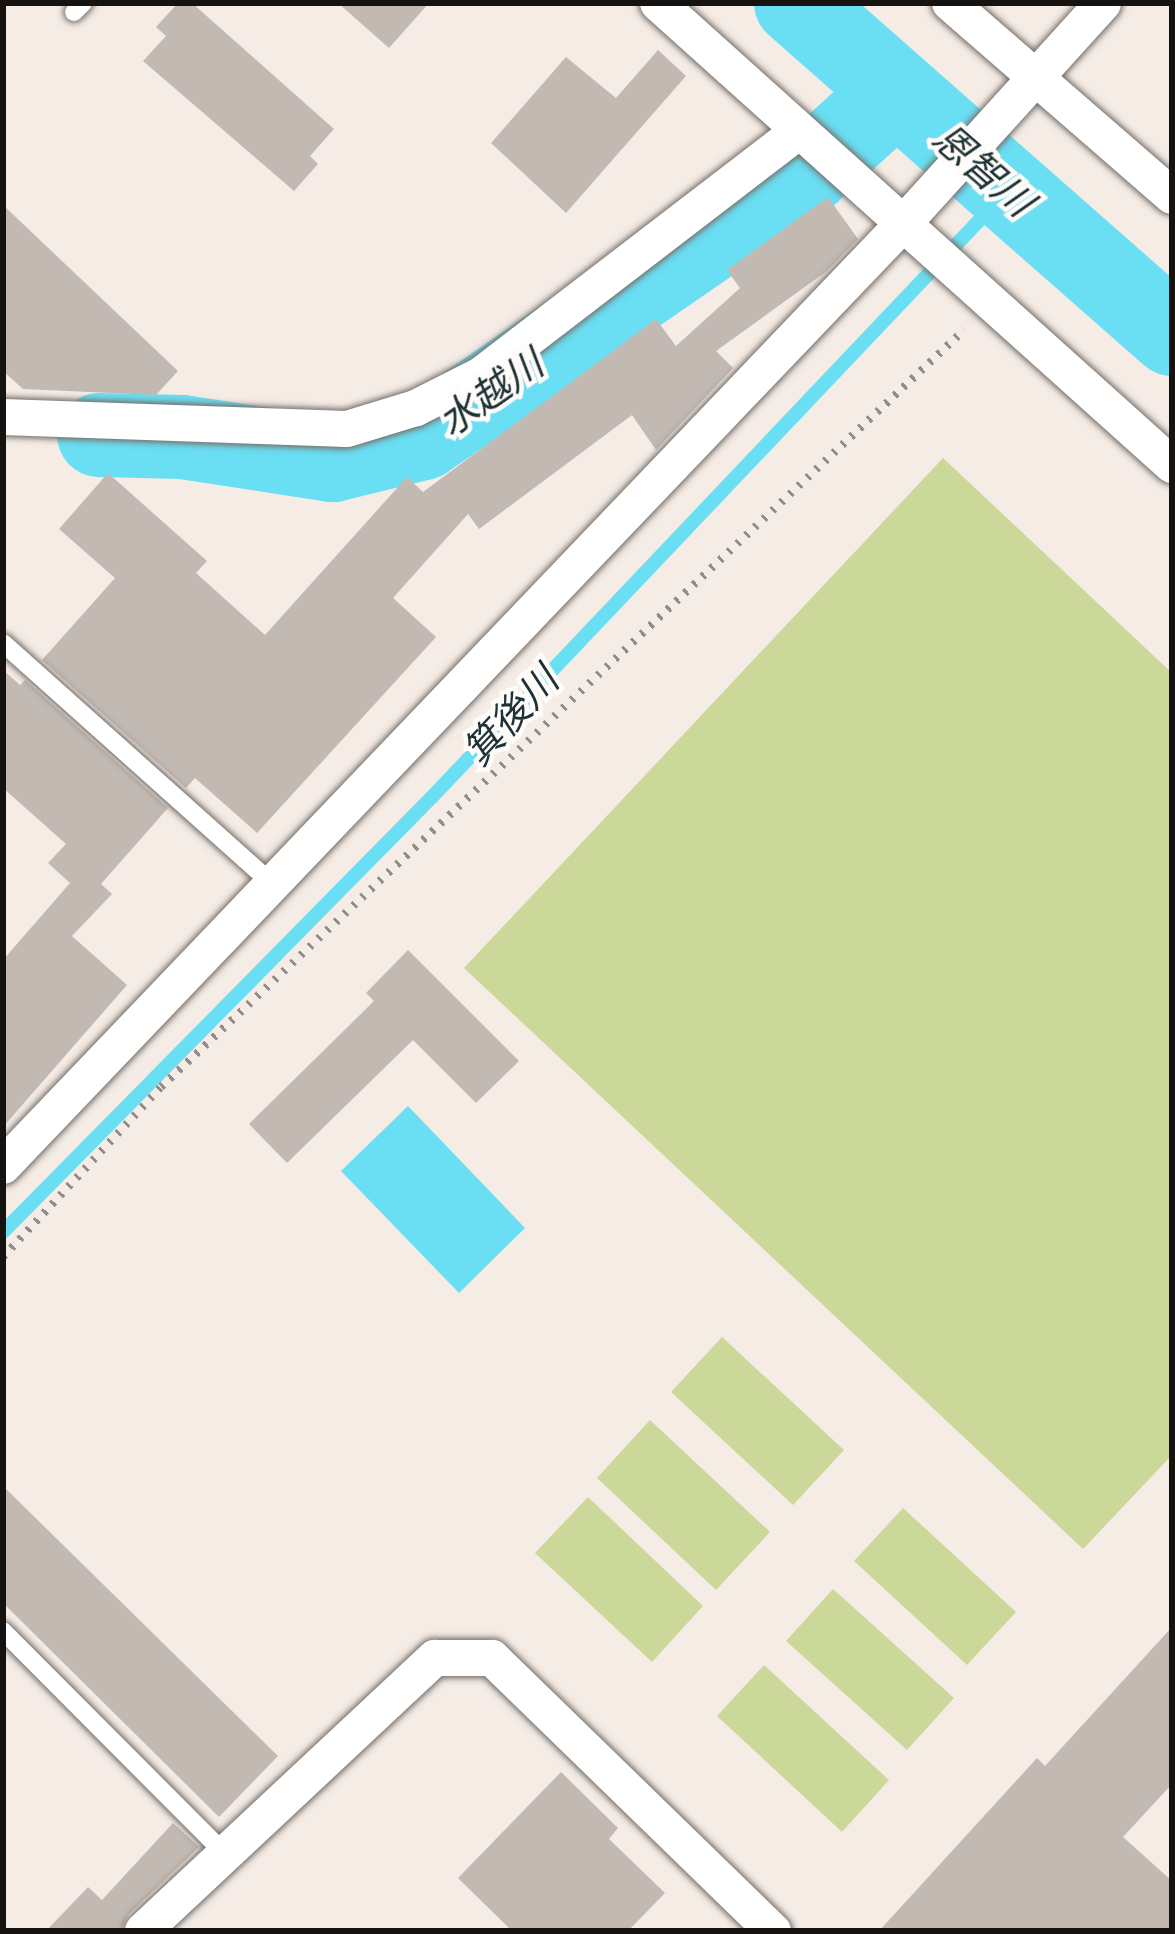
<!DOCTYPE html>
<html>
<head>
<meta charset="utf-8">
<style>
  body { margin:0 }
  #map { position:relative; width:1175px; height:1934px; overflow:hidden; background:#f5ece6; font-family:"Exo 2","Noto Sans JP",sans-serif }
  div>[style] { position:absolute }
  .green>* { inset:0; background:#ccd899 }
  .water>* { inset:0; background:#6adef3 }
  .stream>* { height:14px; margin:-7px; padding:0 7px; transform-origin:7px; border-radius:7px; background:#6adef3 }
  .river>* { height:84px; margin:-42px; padding:0 42px; transform-origin:42px; border-radius:42px; background:#6adef3 }
  .building>* { inset:0; background:#c2b9b3 }
  .path>* { height:8px; margin-top:-4px; transform-origin:0; background:repeating-linear-gradient(90deg,#948d89 0 3px,transparent 0 12px) }
  .roads { filter:drop-shadow(0 0 3px #766f69) drop-shadow(0 0 3px #766f69) }
  .lane>* { height:18px; margin:-9px; padding:0 9px; transform-origin:9px; border-radius:9px; background:#fff }
  .street>* { height:36px; margin:-18px; padding:0 18px; transform-origin:18px; border-radius:18px; background:#fff }
  span { translate:-50% -50%; white-space:nowrap; text-align:center; line-height:1.15; -webkit-text-stroke:9px #fefbf8; paint-order:stroke }
  .water-label { font-size:39px; color:#1d3236; font-style:italic }
  .frame { position:absolute; inset:0; border:6px solid #151210; pointer-events:none }
</style>
</head>
<body>
<div id="map">
  <div class="green">
    <div style="clip-path:polygon(943px 458px,1172px 673px,1172px 1455px,1083px 1549px,464px 968px)"></div>
    <div style="clip-path:polygon(722px 1337px,844px 1450px,793px 1505px,671px 1392px)"></div>
    <div style="clip-path:polygon(650px 1420px,770px 1532px,716px 1590px,597px 1478px)"></div>
    <div style="clip-path:polygon(588px 1497px,703px 1606px,652px 1662px,535px 1553px)"></div>
    <div style="clip-path:polygon(903px 1508px,1016px 1612px,967px 1665px,854px 1561px)"></div>
    <div style="clip-path:polygon(833px 1589px,954px 1698px,907px 1750px,786px 1641px)"></div>
    <div style="clip-path:polygon(764px 1665px,889px 1780px,842px 1832px,717px 1716px)"></div>
  </div>
  <div class="water">
    <div style="clip-path:polygon(408px 1106px,525px 1228px,459px 1293px,341px 1171px)"></div>
  </div>
  <div class="stream">
    <div style="left:3px;top:1232px;width:611px;rotate:-45.4deg"></div>
    <div style="left:432px;top:797px;width:837px;rotate:-46.5deg"></div>
  </div>
  <div class="river">
    <div style="left:796px;top:3px;width:501px;rotate:41.36deg"></div>
    <div style="left:99px;top:435px;width:83px;rotate:1.4deg"></div>
    <div style="left:182px;top:437px;width:153px;rotate:8.7deg"></div>
    <div style="left:333px;top:460px;width:93px;rotate:-13.7deg"></div>
    <div style="left:423px;top:438px;width:468px;rotate:-34.6deg"></div>
    <div style="left:808px;top:172px;width:119px;rotate:-42.3deg"></div>
  </div>
  <div class="building">
    <div style="clip-path:polygon(178px 3px,192px 3px,334px 129px,310px 156px,318px 164px,294px 191px,143px 61px,166px 36px,156px 27px)"></div>
    <div style="clip-path:polygon(338px 3px,429px 3px,389px 48px)"></div>
    <div style="clip-path:polygon(658px 50px,686px 76px,566px 213px,491px 143px,566px 57px,616px 98px)"></div>
    <div style="clip-path:polygon(828px 197px,858px 239px,827px 271px,716px 351px,733px 368px,656px 450px,632px 415px,479px 529px,468px 514px,393px 598px,436px 637px,257px 833px,195px 778px,186px 788px,42px 660px,115px 578px,59px 529px,108px 473px,207px 561px,196px 573px,265px 635px,407px 477px,423px 492px,656px 319px,676px 346px,740px 288px,727px 270px)"></div>
    <div style="clip-path:polygon(3px 205px,178px 371px,156px 395px,23px 389px,3px 371px)"></div>
    <div style="clip-path:polygon(3px 670px,20px 685px,25px 680px,168px 808px,101px 884px,112px 894px,72px 936px,127px 985px,3px 1127px,3px 960px,70px 883px,48px 863px,66px 844px,3px 788px)"></div>
    <div style="clip-path:polygon(408px 950px,519px 1061px,476px 1103px,413px 1040px,287px 1163px,249px 1124px,374px 1001px,366px 993px)"></div>
    <div style="clip-path:polygon(3px 1486px,278px 1756px,219px 1817px,3px 1603px)"></div>
    <div style="clip-path:polygon(1172px 1627px,1172px 1784px,1123px 1837px,1172px 1881px,1172px 1931px,879px 1931px,1037px 1758px,1045px 1766px)"></div>
    <div style="clip-path:polygon(561px 1772px,618px 1828px,609px 1839px,665px 1893px,628px 1931px,512px 1931px,458px 1878px)"></div>
    <div style="clip-path:polygon(173px 1823px,199px 1847px,128px 1915px,121px 1931px,46px 1931px,88px 1887px,102px 1900px)"></div>
  </div>
  <div class="path">
    <div style="left:3px;top:1257px;width:232px;rotate:-47.1deg"></div>
    <div style="left:161px;top:1087px;width:1104px;rotate:-43.31deg"></div>
  </div>
  <div class="roads">
    <div class="lane">
      <div style="left:74px;top:12px;width:13px;rotate:-45deg"></div>
      <div style="left:3px;top:643px;width:362px;rotate:41.8deg"></div>
      <div style="left:3px;top:1631px;width:315px;rotate:45.1deg"></div>
    </div>
    <div class="street">
      <div style="left:658px;top:3px;width:691px;rotate:41.95deg"></div>
      <div style="left:950px;top:3px;width:294px;rotate:41deg"></div>
      <div style="left:3px;top:417px;width:344px;rotate:2deg"></div>
      <div style="left:347px;top:429px;width:72px;rotate:-16.9deg"></div>
      <div style="left:416px;top:408px;width:73px;rotate:-26.9deg"></div>
      <div style="left:481px;top:375px;width:401px;rotate:-37.5deg"></div>
      <div style="left:3px;top:1166px;width:1301px;rotate:-46.31deg"></div>
      <div style="left:902px;top:225px;width:299px;rotate:-47.8deg"></div>
      <div style="left:143px;top:1931px;width:400px;rotate:-43.1deg"></div>
      <div style="left:435px;top:1658px;width:57px"></div>
      <div style="left:492px;top:1658px;width:392px;rotate:44.2deg"></div>
    </div>
  </div>
  <div class="water-label">
    <span style="left:984px;top:169px;rotate:41deg">恩智川</span>
    <span style="left:490px;top:392px;rotate:-35deg">水越川</span>
    <span style="left:510px;top:715px;rotate:-47deg">箕後川</span>
  </div>
  <div class="frame"></div>
</div>
</body>
</html>
